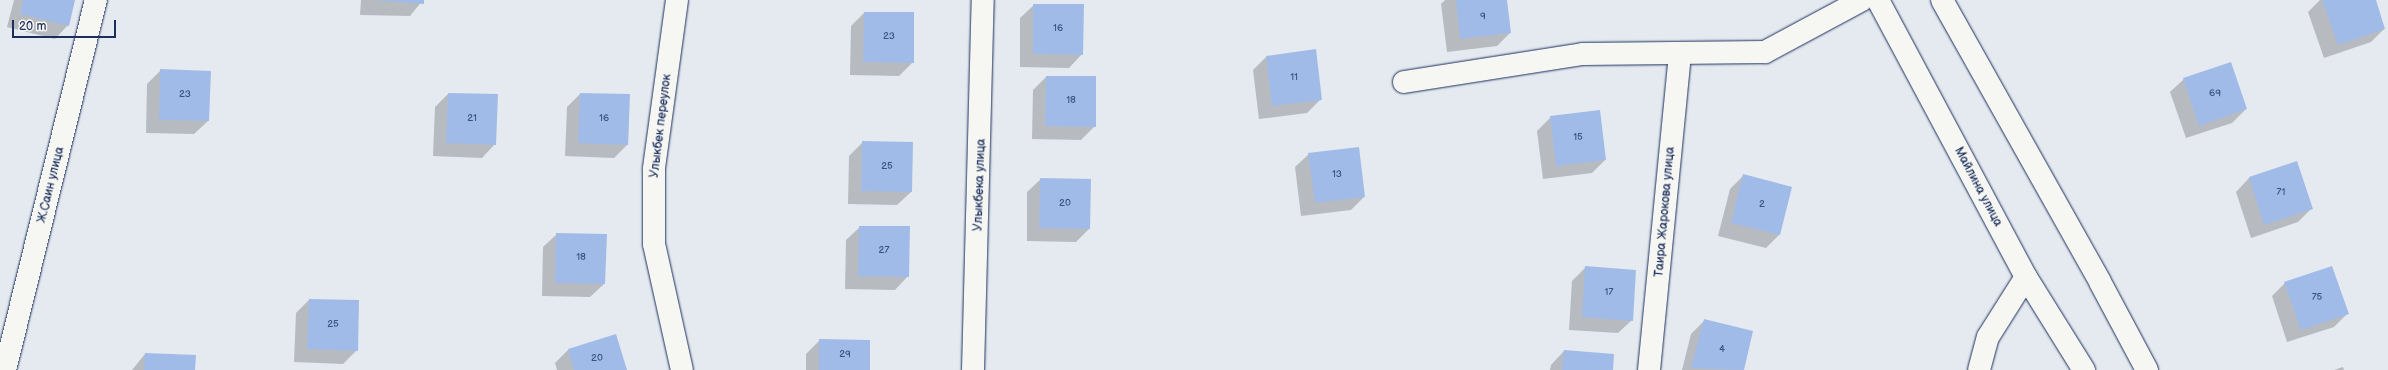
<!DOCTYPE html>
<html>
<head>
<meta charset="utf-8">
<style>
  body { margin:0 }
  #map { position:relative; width:2388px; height:370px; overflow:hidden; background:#e5eaf0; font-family:"Balsamiq Sans",sans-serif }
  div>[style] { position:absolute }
  .shadow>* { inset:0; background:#0003 }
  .building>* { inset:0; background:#a1bbe8 }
  .roads { filter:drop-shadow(0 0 1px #1b2f5e) drop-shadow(0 0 1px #1b2f5e) }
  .minor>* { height:22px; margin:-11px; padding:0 11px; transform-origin:11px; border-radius:11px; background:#f6f6f2 }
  span { translate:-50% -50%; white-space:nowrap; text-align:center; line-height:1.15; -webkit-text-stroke:3px #f6f6f2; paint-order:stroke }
  .number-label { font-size:10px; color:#3c5280 }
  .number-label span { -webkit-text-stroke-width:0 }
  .street-label { font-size:12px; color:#1b2f5e }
  .scale { position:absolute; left:12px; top:20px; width:104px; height:18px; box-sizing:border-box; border:2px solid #1b2f5e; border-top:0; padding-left:5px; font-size:12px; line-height:14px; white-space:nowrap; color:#1b2f5e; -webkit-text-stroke:3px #f6f6f2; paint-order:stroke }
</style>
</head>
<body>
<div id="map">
  <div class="shadow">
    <div style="clip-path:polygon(14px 0,74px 0,68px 25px,55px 39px,7px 27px)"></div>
    <div style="clip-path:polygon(361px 0,423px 0,410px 16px,360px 15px)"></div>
    <div style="clip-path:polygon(1445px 0,1506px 0,1510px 33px,1497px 46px,1447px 52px,1441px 4px)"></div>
    <div style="clip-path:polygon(2320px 0,2375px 0,2384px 29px,2371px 42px,2324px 58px,2308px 12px)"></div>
    <div style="clip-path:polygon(1034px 5px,1082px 54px,1069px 68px,1020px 67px,1020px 18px)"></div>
    <div style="clip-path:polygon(864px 13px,913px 62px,899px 76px,850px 75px,851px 26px)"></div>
    <div style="clip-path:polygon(1266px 57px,1321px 99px,1307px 113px,1259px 119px,1253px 70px)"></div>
    <div style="clip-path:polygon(161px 70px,210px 72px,208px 121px,194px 134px,146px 133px,147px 84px)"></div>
    <div style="clip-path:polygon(1046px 77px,1095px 126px,1081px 140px,1032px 139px,1033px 90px)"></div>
    <div style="clip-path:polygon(2184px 79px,2246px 109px,2232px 123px,2186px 138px,2170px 92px)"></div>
    <div style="clip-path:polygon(448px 94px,495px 144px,482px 158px,433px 156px,435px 107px)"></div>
    <div style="clip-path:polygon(580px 94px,629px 95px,628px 144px,614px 158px,565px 156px,567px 107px)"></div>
    <div style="clip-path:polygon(1551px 117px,1605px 160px,1592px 173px,1543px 179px,1537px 131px)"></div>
    <div style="clip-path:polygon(863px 142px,911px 192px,897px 205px,848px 204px,849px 156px)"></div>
    <div style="clip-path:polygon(1309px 154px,1364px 197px,1351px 210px,1301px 216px,1295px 167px)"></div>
    <div style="clip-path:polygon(2296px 162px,2311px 209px,2298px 222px,2251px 238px,2236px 192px,2249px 178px)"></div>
    <div style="clip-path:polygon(1744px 175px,1791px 187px,1779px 235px,1766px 248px,1718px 236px,1730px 189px)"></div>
    <div style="clip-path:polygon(1041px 179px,1089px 229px,1076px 242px,1027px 241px,1027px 192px)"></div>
    <div style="clip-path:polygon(860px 227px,908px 276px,895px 290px,845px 289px,846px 240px)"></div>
    <div style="clip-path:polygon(557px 234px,604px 284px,590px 297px,542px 296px,543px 247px)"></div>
    <div style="clip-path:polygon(1586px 267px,1632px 320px,1618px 333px,1569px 330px,1572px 281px)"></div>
    <div style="clip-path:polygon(2285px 283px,2348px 313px,2334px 327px,2287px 342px,2272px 296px)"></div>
    <div style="clip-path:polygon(309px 300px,357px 350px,343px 364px,294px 362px,296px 313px)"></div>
    <div style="clip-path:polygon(1705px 320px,1752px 332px,1743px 370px,1682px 370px,1691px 334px)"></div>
    <div style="clip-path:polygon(820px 340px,869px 370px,806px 370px,806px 354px)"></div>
    <div style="clip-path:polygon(568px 350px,626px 370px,557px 370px,555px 363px)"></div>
    <div style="clip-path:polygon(1564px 351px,1612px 370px,1550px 370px,1551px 365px)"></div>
    <div style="clip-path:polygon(145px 354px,194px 370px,132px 370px)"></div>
    <div style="clip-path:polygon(2343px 367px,2344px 370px,2334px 370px)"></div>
  </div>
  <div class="building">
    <div style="clip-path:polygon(23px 0,75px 0,69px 26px,20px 14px)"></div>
    <div style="clip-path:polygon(373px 0,424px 0,424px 4px)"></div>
    <div style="clip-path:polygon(1456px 0,1507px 0,1511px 33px,1460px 39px)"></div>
    <div style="clip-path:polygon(2322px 0,2376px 0,2385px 29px,2338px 45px)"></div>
    <div style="clip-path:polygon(1033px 4px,1084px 4px,1083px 55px,1033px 54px)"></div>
    <div style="clip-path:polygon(864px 12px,914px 12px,914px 63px,863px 62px)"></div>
    <div style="clip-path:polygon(1316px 49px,1322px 100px,1272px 106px,1266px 56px)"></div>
    <div style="clip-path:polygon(2231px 62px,2247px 109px,2199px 126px,2183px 78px)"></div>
    <div style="clip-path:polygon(160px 69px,211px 71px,209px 121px,159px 120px)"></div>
    <div style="clip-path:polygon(1046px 76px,1096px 76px,1096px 127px,1045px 126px)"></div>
    <div style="clip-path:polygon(448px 93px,498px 94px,496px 145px,446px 143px)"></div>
    <div style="clip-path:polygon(580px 93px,630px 94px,628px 145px,578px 143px)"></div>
    <div style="clip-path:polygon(1600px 110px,1606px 160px,1556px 166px,1550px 116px)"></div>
    <div style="clip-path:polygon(862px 141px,913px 142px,912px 192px,861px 191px)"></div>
    <div style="clip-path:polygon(1359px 147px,1365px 197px,1315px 203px,1308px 153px)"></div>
    <div style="clip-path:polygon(2297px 161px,2313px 209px,2264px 225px,2249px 177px)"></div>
    <div style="clip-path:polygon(1743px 174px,1792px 187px,1780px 235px,1731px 223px)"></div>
    <div style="clip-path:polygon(1040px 178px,1091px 179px,1090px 229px,1039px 228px)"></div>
    <div style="clip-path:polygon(859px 226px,910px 226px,909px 277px,858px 276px)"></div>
    <div style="clip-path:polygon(556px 233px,607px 234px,605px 284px,555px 283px)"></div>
    <div style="clip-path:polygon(1585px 266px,1636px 270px,1633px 321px,1582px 317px)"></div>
    <div style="clip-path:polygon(2332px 266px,2349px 314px,2301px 330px,2284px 282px)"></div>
    <div style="clip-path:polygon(309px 299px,359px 300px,358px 351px,307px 349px)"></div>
    <div style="clip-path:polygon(1704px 319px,1753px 331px,1744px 370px,1691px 368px)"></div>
    <div style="clip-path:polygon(616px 334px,627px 370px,574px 370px,568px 349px)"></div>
    <div style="clip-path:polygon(819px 339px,870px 340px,870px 370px,819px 370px)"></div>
    <div style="clip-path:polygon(1564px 350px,1614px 354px,1613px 370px,1562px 370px)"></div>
    <div style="clip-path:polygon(145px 353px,196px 355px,195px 370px,144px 370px)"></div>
  </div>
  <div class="roads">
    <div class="minor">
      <div style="left:677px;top:0;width:171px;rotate:97.8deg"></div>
      <div style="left:654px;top:169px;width:75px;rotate:90deg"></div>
      <div style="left:654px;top:244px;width:129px;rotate:77.5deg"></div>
      <div style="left:1878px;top:0;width:314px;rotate:61.9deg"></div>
      <div style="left:2026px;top:277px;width:110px;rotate:58.1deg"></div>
      <div style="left:1942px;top:0;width:323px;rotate:60.7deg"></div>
      <div style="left:2100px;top:282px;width:100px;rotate:61.9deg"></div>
      <div style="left:1404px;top:82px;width:181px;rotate:-8.9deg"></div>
      <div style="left:1583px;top:54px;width:182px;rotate:-0.6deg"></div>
      <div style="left:1765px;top:52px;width:110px;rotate:-28.2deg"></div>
      <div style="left:5px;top:370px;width:381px;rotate:-76.2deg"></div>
      <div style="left:973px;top:370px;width:370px;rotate:-88.5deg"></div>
      <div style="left:1649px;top:370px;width:317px;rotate:-84.4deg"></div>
      <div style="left:1979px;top:370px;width:34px;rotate:-75deg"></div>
      <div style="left:1988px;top:337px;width:71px;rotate:-57.7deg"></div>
    </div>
  </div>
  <div class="number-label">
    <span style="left:1483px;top:17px">9</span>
    <span style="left:1058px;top:29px">16</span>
    <span style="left:889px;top:37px">23</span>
    <span style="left:1294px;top:78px">11</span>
    <span style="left:2215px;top:94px">69</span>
    <span style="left:185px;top:95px">23</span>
    <span style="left:1071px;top:101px">18</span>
    <span style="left:472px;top:119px">21</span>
    <span style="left:604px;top:119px">16</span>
    <span style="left:1578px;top:138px">15</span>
    <span style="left:887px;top:167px">25</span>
    <span style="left:1337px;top:175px">13</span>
    <span style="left:2281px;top:193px">71</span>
    <span style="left:1065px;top:204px">20</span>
    <span style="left:1762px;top:205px">2</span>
    <span style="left:884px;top:251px">27</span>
    <span style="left:581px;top:258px">18</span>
    <span style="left:1609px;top:293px">17</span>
    <span style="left:2317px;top:298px">75</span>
    <span style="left:333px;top:325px">25</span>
    <span style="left:1722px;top:350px">4</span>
    <span style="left:845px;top:355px">29</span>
    <span style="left:597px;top:359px">20</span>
  </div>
  <div class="street-label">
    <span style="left:661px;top:126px;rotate:-83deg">Улыкбек переулок</span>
    <span style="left:51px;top:185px;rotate:-76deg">Ж.Саин улица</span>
    <span style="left:980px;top:185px;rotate:-88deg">Улыкбека улица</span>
    <span style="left:1978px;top:187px;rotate:62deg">Майлина улица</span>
    <span style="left:1665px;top:212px;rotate:-85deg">Таира Жарокова улица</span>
  </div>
  <div class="scale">20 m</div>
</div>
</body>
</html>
